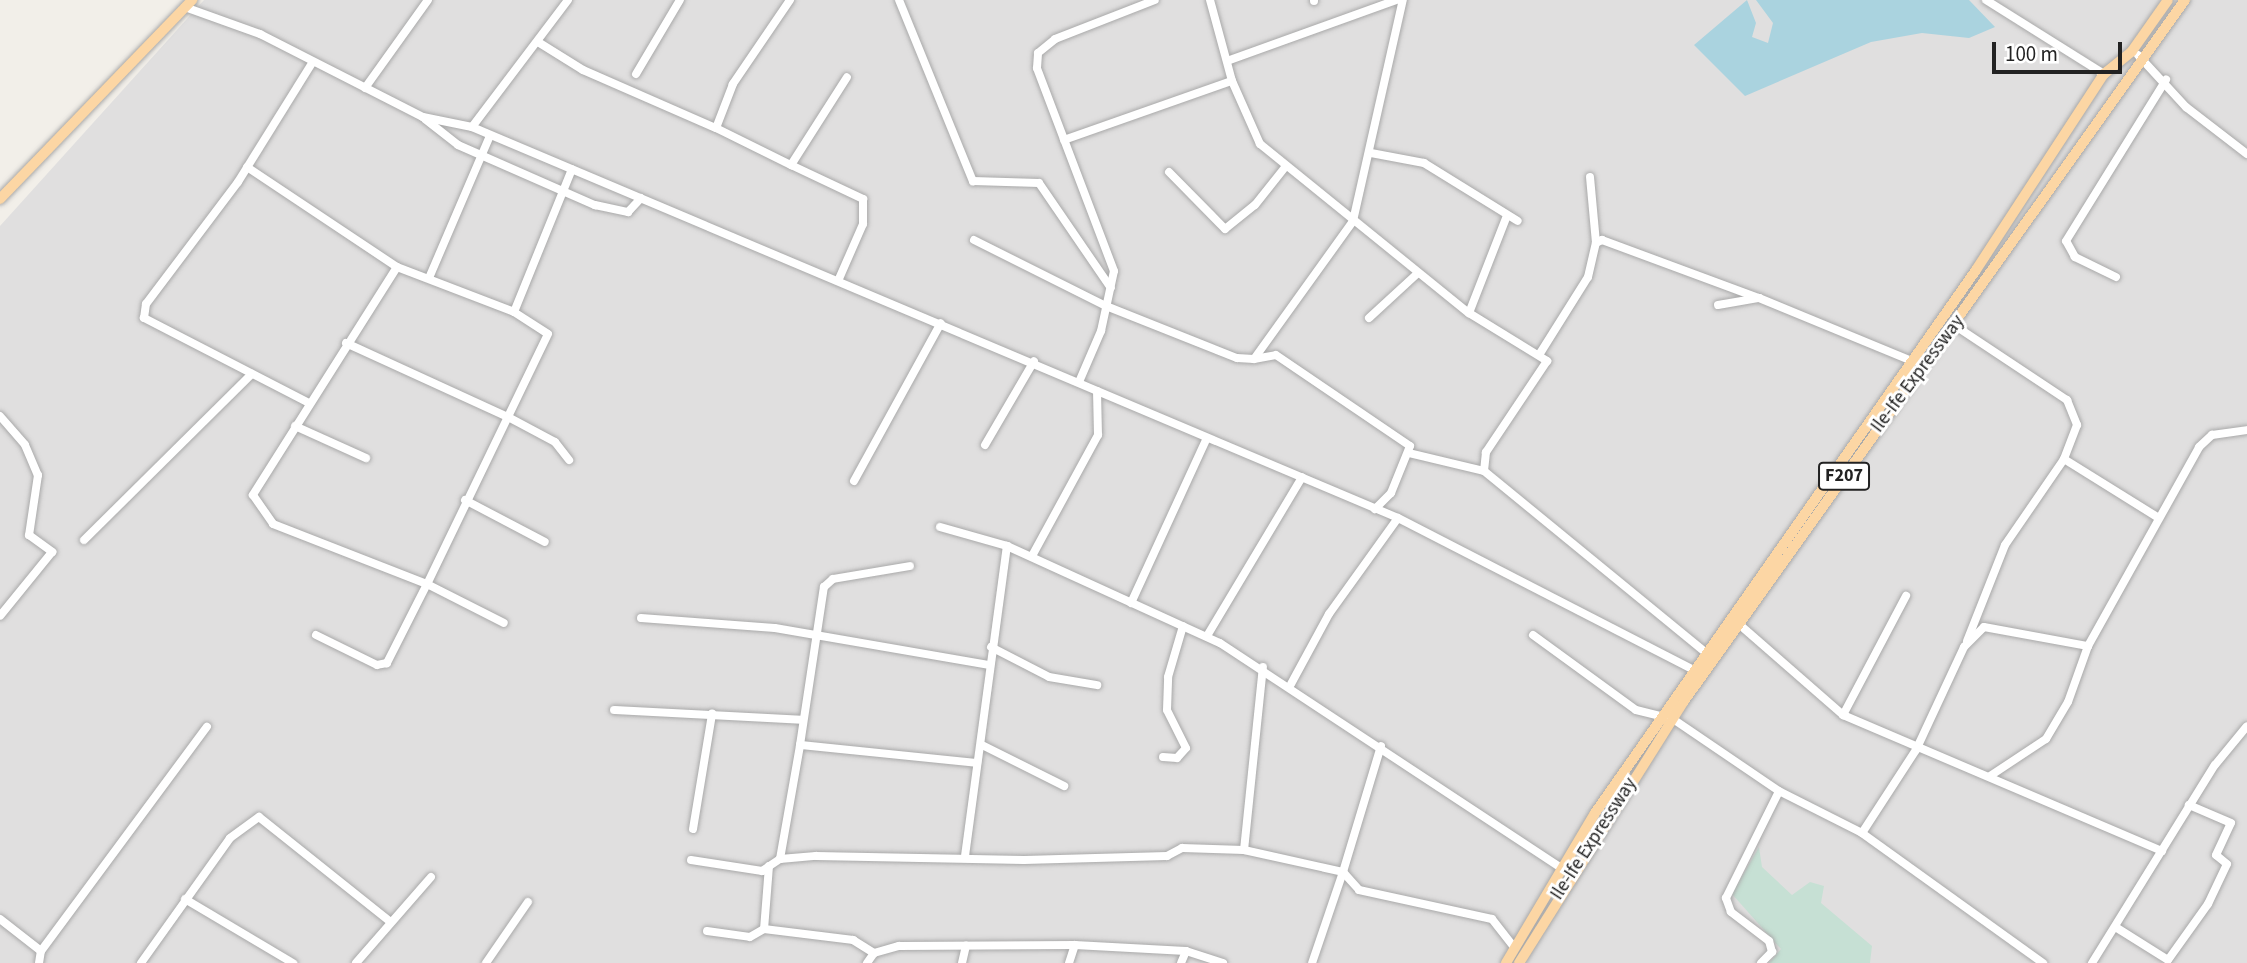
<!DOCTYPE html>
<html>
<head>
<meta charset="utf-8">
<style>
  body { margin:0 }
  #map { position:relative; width:2247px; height:963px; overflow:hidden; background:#f2efe9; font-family:"Source Sans 3",sans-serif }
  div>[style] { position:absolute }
  .residential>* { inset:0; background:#e0dfdf }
  .wetland>* { inset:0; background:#c6e0d4 }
  .water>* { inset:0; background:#aad3df }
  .roads { filter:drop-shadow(0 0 2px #a9a9a9) drop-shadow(0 0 2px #a9a9a9) }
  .minor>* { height:8px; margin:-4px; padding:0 4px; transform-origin:4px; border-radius:4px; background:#fff }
  .major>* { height:10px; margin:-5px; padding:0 5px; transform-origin:5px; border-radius:5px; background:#fcd6a4 }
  span { translate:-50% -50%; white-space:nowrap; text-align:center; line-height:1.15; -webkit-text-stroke:6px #fff; paint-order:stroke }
  .shield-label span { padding:2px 5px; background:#fff; border:2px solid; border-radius:5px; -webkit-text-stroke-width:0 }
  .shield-label { font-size:18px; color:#222; font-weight:700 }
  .street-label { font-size:19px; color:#222 }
  .scale { position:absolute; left:1992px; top:42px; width:130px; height:32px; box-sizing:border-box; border:4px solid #222; border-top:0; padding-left:9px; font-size:21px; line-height:24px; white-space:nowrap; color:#222; -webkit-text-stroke:5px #fff; paint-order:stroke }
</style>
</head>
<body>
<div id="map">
  <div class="residential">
    <div style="clip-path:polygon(204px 0,2247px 0,2247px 963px,0 963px,0 226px)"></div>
  </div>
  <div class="wetland">
    <div style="clip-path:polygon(1759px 847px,1762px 867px,1792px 895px,1810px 882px,1824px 886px,1821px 903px,1872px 946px,1870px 963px,1769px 963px,1781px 949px,1732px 894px)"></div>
  </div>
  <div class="water">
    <div style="clip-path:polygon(1747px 0,1756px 23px,1752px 37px,1768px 43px,1773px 23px,1756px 0,1969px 0,1995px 27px,1969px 38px,1922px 33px,1871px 42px,1745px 96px,1694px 45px)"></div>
  </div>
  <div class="roads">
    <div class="minor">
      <div style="left:790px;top:0;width:102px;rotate:124.2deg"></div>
      <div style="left:733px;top:84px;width:47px;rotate:111.1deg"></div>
      <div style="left:716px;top:128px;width:84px;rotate:26.3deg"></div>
      <div style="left:791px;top:165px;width:104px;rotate:-57.5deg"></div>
      <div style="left:899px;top:0;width:196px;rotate:67.8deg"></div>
      <div style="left:973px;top:181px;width:66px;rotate:1.7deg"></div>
      <div style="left:1039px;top:183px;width:127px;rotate:55.6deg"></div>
      <div style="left:1210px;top:0;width:84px;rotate:74.8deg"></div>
      <div style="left:1232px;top:81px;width:69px;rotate:66deg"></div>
      <div style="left:1260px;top:144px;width:269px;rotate:39deg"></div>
      <div style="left:1469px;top:313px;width:92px;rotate:31.6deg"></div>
      <div style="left:1547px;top:361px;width:110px;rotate:123.8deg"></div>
      <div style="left:1486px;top:452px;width:19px;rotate:96deg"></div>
      <div style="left:1484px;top:471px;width:287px;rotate:39.3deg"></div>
      <div style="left:1314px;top:0;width:1px;rotate:90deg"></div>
      <div style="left:1986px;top:0;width:139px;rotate:32.1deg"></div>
      <div style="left:185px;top:7px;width:80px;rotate:19.8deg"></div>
      <div style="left:260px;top:34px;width:183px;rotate:27deg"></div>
      <div style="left:423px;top:117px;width:50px;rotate:11.5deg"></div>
      <div style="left:472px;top:127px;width:1005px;rotate:22.89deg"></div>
      <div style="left:1398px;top:518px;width:333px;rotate:27.2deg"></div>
      <div style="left:538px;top:42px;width:53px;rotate:31.9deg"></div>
      <div style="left:583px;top:70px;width:145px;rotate:23.6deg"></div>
      <div style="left:2138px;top:55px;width:71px;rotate:47.3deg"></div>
      <div style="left:2186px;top:107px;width:77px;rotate:37.6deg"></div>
      <div style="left:1227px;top:61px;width:180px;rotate:-19.8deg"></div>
      <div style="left:636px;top:74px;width:86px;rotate:-59.3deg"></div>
      <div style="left:365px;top:88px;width:108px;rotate:-54.4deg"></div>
      <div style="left:425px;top:119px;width:42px;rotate:38.2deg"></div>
      <div style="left:458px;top:145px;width:150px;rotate:23.7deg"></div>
      <div style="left:595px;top:205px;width:34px;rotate:12deg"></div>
      <div style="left:628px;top:212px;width:19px;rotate:-47deg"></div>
      <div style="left:472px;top:127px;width:159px;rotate:-52.9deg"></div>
      <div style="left:1064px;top:140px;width:178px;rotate:-19.4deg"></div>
      <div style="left:1371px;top:153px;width:54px;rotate:10.7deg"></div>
      <div style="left:1424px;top:163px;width:110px;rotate:31.7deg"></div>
      <div style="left:791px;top:165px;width:80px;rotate:25.3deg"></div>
      <div style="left:863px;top:199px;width:25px;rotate:90deg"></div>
      <div style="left:863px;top:224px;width:62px;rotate:113.7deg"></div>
      <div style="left:247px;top:167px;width:180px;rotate:33.7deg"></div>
      <div style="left:397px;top:267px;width:270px;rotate:122.3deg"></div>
      <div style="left:253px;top:495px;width:35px;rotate:55deg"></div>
      <div style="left:273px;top:524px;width:165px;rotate:21.3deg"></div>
      <div style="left:427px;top:584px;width:89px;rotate:116.9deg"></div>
      <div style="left:387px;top:663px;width:10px;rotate:169deg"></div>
      <div style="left:377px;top:665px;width:68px;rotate:-153.8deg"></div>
      <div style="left:1169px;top:172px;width:80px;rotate:45.5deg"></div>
      <div style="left:1225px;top:229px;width:38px;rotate:-39deg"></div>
      <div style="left:1255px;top:205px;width:50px;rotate:-51.5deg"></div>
      <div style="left:1590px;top:177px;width:66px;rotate:84.8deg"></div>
      <div style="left:974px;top:240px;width:148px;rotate:26.6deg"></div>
      <div style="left:1106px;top:306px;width:141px;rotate:21.7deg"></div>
      <div style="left:1237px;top:358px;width:17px;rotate:3deg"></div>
      <div style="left:1254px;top:359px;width:170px;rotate:-54.3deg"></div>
      <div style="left:1353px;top:221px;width:227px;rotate:-77.3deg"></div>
      <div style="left:397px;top:267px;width:125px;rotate:21deg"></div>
      <div style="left:514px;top:312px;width:40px;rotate:32.9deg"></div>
      <div style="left:548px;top:334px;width:278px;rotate:115.8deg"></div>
      <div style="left:427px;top:584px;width:86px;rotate:26.9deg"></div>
      <div style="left:2116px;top:277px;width:46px;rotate:-154deg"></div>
      <div style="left:2075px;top:257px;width:18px;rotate:-119deg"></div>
      <div style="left:2066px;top:241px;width:190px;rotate:-58.2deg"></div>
      <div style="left:429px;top:278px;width:152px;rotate:-66.8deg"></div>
      <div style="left:1718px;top:305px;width:42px;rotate:-9.7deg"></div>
      <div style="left:1759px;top:298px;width:165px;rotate:22.4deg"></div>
      <div style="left:514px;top:312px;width:154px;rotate:-67.9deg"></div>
      <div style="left:1469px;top:313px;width:102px;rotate:-68.7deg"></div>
      <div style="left:1369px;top:318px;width:67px;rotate:-42.6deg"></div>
      <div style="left:1954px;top:325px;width:136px;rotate:33.6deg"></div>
      <div style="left:2067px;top:400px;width:27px;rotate:68deg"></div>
      <div style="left:2077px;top:425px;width:36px;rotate:111deg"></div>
      <div style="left:2064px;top:459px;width:110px;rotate:31.9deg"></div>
      <div style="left:346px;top:343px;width:180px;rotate:24.6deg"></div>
      <div style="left:510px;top:418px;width:51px;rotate:28.1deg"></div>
      <div style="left:555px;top:442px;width:23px;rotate:52deg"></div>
      <div style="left:1539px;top:355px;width:92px;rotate:-57.9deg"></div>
      <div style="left:1588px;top:277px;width:35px;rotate:-77deg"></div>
      <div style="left:1596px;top:243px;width:7px;rotate:-27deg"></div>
      <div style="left:1602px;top:240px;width:167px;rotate:20.3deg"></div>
      <div style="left:1254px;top:359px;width:22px;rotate:-10deg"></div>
      <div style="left:1276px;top:355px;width:162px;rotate:34.2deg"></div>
      <div style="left:1410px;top:446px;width:51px;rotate:112deg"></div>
      <div style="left:1391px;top:493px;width:23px;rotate:135deg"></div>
      <div style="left:1079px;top:382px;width:56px;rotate:-66.7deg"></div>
      <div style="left:1101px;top:331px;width:61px;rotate:-77.8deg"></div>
      <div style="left:1114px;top:271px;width:217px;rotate:-110.8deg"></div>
      <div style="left:1037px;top:68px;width:15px;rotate:-86deg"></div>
      <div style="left:1038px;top:53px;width:22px;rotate:-39deg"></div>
      <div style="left:1055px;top:39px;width:107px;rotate:-21.3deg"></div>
      <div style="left:309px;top:403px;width:186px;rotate:-152.7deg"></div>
      <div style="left:144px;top:318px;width:14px;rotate:-82deg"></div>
      <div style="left:146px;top:304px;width:153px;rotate:-53deg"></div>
      <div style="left:238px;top:182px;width:140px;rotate:-58.1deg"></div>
      <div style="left:0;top:416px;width:38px;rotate:49deg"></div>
      <div style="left:25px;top:445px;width:33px;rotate:67deg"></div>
      <div style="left:38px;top:475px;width:61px;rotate:98.5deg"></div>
      <div style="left:29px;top:535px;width:29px;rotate:36deg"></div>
      <div style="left:52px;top:552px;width:82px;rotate:129.1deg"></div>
      <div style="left:295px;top:426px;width:78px;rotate:24.3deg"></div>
      <div style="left:985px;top:445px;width:97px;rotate:-59.7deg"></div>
      <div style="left:1409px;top:453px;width:77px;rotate:13.5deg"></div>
      <div style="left:854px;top:481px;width:180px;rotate:-61.2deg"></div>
      <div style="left:465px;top:500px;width:90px;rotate:27.7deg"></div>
      <div style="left:940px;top:527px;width:70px;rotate:15.8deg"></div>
      <div style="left:1007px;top:546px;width:234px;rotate:24.5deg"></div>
      <div style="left:1220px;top:643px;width:409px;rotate:33.4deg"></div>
      <div style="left:84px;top:540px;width:236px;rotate:-44.7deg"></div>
      <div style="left:1032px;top:556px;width:138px;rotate:-61.4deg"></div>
      <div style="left:1098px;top:435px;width:44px;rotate:-91.3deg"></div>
      <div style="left:1131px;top:603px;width:179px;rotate:-65.3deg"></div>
      <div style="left:641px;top:618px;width:134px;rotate:4.3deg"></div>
      <div style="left:775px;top:628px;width:218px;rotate:9.8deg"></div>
      <div style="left:1740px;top:625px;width:137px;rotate:41.1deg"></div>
      <div style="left:1843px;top:715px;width:347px;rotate:23.1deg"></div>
      <div style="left:1533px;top:635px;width:127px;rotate:36.1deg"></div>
      <div style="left:1636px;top:710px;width:38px;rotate:14deg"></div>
      <div style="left:1673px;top:719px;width:128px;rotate:34.2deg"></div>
      <div style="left:1779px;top:791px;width:93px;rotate:26.8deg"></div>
      <div style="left:1862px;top:833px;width:223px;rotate:35.7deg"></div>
      <div style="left:1207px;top:636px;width:185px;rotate:-59.1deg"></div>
      <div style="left:1967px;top:641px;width:103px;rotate:-68.4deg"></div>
      <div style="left:2005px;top:545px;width:104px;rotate:-55.5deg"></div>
      <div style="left:991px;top:647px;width:65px;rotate:27.3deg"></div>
      <div style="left:1049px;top:677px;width:49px;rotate:9.5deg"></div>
      <div style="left:1291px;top:684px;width:80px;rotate:-61.5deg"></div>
      <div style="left:1329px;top:614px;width:118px;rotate:-54.3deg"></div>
      <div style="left:614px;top:710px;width:188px;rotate:3deg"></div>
      <div style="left:1843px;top:715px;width:135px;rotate:-62.1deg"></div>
      <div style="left:800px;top:745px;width:160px;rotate:-81.4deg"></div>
      <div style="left:824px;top:587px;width:12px;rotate:-42deg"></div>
      <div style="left:833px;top:579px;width:78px;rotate:-9.6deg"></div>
      <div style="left:982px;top:745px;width:92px;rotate:26.6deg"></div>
      <div style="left:1381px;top:746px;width:132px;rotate:106.8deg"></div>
      <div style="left:1343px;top:872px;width:24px;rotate:48deg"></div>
      <div style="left:1359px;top:890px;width:136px;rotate:12.3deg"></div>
      <div style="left:1492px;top:919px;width:37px;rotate:52deg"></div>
      <div style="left:1163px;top:757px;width:14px;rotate:4deg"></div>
      <div style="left:1177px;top:758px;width:13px;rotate:-48deg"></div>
      <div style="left:1186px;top:748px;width:42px;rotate:-116.6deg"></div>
      <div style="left:1167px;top:710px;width:33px;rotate:-88deg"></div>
      <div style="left:1168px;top:677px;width:53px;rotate:-73.6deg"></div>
      <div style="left:1990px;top:776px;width:67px;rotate:-33.5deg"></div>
      <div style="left:2046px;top:739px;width:43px;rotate:-59.3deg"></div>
      <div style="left:2068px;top:702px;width:59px;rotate:-70.3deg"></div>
      <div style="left:693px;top:829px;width:117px;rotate:-80.6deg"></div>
      <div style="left:1862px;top:833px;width:99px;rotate:-57deg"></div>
      <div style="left:1916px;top:750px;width:114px;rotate:-65deg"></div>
      <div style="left:1964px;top:647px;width:28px;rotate:-45deg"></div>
      <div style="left:1984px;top:627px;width:106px;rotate:10.4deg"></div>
      <div style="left:2088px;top:646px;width:228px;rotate:-60.8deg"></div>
      <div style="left:2199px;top:447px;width:18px;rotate:-43deg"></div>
      <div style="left:2212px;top:435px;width:35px;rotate:-8deg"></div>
      <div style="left:1244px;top:850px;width:184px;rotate:-84.1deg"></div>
      <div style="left:965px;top:856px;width:313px;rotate:-82.3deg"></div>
      <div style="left:780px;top:859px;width:116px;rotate:-80deg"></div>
      <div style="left:800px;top:745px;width:178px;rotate:5.8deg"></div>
      <div style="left:691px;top:860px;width:72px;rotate:8.8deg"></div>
      <div style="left:762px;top:871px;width:22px;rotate:-34deg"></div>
      <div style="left:780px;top:859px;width:36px;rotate:-5deg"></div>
      <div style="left:816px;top:856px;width:208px;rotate:1.1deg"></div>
      <div style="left:1024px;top:860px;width:143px;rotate:-1.6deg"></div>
      <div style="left:1167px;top:856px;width:17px;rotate:-28deg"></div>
      <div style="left:1182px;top:848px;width:62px;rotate:1.8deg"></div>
      <div style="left:1244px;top:850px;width:101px;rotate:12.5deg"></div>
      <div style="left:1343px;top:872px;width:96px;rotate:108.8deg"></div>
      <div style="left:769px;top:866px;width:63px;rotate:94.5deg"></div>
      <div style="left:764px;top:929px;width:90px;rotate:7deg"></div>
      <div style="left:853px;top:940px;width:25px;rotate:32deg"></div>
      <div style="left:185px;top:899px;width:126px;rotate:30.7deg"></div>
      <div style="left:0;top:919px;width:52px;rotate:38deg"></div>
      <div style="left:41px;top:951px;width:279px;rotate:-53.5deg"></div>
      <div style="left:2117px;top:928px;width:60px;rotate:32.1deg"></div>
      <div style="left:2168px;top:960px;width:69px;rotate:-54.5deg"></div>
      <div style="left:2208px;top:904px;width:44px;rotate:-64.6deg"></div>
      <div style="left:2227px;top:864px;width:14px;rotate:-141deg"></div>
      <div style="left:2216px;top:855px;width:35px;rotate:-65deg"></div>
      <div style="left:2231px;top:823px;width:46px;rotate:-156.8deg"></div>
      <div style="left:707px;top:931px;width:43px;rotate:7.9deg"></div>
      <div style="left:750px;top:937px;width:16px;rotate:-30deg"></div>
      <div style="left:39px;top:963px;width:12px;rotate:-81deg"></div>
      <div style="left:141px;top:963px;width:153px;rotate:-54.5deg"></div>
      <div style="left:230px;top:838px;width:36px;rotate:-36deg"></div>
      <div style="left:259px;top:817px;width:165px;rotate:38.6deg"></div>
      <div style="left:356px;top:963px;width:114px;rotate:-48.9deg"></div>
      <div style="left:486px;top:963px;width:74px;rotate:-55.5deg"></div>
      <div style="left:867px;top:963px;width:12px;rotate:-55deg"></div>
      <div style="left:874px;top:953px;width:26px;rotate:-16deg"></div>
      <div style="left:899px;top:946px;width:176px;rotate:-0.3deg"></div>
      <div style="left:1075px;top:945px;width:111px;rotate:3.1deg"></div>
      <div style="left:1186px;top:951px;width:39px;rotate:18deg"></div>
      <div style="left:962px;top:963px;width:18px;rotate:-77deg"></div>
      <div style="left:1069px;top:963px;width:19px;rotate:-72deg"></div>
      <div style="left:1181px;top:963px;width:13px;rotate:-67deg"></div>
      <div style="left:1761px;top:963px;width:16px;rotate:-45deg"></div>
      <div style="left:1772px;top:952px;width:11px;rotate:-105deg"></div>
      <div style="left:1769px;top:941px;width:48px;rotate:-142.7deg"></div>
      <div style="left:1731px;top:912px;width:15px;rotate:-110deg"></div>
      <div style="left:1726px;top:898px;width:119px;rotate:-63.6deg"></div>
      <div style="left:2092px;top:963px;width:233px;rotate:-58.2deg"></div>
      <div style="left:2215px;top:765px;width:50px;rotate:-50.6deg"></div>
    </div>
    <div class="major">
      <div style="left:0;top:199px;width:277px;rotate:-46deg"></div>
      <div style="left:1506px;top:963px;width:174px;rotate:-59.3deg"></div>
      <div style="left:1595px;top:813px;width:663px;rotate:-54.94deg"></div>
      <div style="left:1976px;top:270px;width:234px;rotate:-56.9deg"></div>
      <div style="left:2104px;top:74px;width:36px;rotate:-39deg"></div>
      <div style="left:2132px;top:51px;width:62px;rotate:-54.8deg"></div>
      <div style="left:1519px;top:963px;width:310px;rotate:-57.8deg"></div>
      <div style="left:1684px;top:701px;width:862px;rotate:-54.45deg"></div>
    </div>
  </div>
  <div class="shield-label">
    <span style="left:1844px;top:476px">F207</span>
  </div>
  <div class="street-label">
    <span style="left:1918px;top:374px;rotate:-53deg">Ile-Ife Expressway</span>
    <span style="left:1594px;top:839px;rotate:-57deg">Ile-Ife Expressway</span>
  </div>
  <div class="scale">100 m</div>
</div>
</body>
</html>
